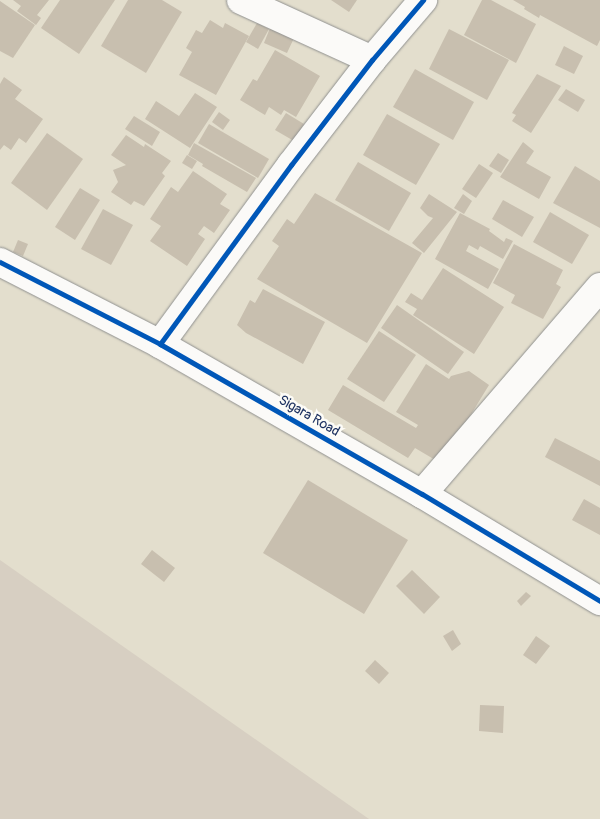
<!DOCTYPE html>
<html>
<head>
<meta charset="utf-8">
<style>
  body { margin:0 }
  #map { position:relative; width:600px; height:819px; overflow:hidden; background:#e3decd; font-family:Pangolin,sans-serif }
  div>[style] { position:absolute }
  .industrial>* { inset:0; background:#d7cfc2 }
  .building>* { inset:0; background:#c8bfaf }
  .roads { filter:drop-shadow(0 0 1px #8f908f) drop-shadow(0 0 1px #8f908f) }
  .minor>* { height:28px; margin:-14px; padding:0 14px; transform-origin:14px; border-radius:14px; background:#fbfaf8 }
  .cycleway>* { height:5px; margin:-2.5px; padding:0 2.5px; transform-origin:2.5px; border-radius:2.5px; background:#0057b8 }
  span { translate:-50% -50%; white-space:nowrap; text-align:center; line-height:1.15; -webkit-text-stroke:5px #fdfcf7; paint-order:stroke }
  .street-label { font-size:14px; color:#1b2f5e }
</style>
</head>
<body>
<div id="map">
  <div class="industrial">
    <div style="clip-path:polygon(0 560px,369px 819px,0 819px)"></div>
  </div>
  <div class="building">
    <div style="clip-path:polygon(13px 0,49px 0,37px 15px,41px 18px,36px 25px,17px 11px,21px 6px)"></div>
    <div style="clip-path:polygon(60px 0,115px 0,79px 54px,41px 28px)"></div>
    <div style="clip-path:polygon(128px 0,162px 0,182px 12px,146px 73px,101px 46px)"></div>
    <div style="clip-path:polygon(331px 0,357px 0,349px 12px)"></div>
    <div style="clip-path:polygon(482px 0,491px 0,536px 24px,516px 63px,464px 35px)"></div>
    <div style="clip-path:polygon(513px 0,600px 0,600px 40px,597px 46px,540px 15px,539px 18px,524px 9px,525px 7px)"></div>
    <div style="clip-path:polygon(0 1px,35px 25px,13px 58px,0 51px)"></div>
    <div style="clip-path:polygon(210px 20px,223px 28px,225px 23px,249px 36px,216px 95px,179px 75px,192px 52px,186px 48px,196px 30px,202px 33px)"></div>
    <div style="clip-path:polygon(257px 23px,269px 29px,258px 49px,246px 42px)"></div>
    <div style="clip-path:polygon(270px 28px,294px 38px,287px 53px,264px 43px)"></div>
    <div style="clip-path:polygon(449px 29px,509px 60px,487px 100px,429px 69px)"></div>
    <div style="clip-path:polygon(564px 46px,583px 56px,574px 74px,555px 65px)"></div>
    <div style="clip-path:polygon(275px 50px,320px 76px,296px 117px,284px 110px,281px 115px,269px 107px,265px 115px,240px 100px,253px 79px,257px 81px)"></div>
    <div style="clip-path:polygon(415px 69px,474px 102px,453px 140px,393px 107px)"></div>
    <div style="clip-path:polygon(537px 74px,561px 86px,531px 133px,512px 121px,516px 115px,512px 113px)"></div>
    <div style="clip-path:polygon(4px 77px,22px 90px,15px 99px,43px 119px,26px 143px,19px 138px,11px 150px,4px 145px,0 150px,0 84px)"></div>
    <div style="clip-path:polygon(566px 89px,585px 100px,578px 112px,558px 100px)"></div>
    <div style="clip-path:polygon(195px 93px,217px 107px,190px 148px,145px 119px,156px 101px,179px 116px)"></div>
    <div style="clip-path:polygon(219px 112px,230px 120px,223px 130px,212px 122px)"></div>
    <div style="clip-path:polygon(286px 113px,304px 124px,294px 141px,275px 130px)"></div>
    <div style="clip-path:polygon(387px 114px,440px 144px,416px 185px,363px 155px)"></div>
    <div style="clip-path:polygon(134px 116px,160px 132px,152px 146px,125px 129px)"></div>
    <div style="clip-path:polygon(209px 124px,269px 159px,258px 178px,198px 143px)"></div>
    <div style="clip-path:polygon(47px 133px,83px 159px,47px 210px,11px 183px)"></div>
    <div style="clip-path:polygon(126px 135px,144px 147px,145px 144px,171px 161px,162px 173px,165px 176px,144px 206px,134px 201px,131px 205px,111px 192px,118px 182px,113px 170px,126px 165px,111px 155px)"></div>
    <div style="clip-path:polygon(523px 142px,534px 151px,526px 163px,551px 177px,539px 199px,500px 177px)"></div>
    <div style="clip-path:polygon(194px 143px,256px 178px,247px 192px,202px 166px,203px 164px,188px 155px)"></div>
    <div style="clip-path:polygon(498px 153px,509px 160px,501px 173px,489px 166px)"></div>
    <div style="clip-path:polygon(187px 155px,197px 161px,192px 169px,182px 163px)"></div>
    <div style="clip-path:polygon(358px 162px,411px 193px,389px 231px,335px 200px)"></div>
    <div style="clip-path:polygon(479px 164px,493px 173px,476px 198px,462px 189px)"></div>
    <div style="clip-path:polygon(575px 166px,600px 181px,600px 228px,553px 203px)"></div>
    <div style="clip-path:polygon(193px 171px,227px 194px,220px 204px,230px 210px,214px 233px,204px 226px,198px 234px,205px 239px,187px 266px,150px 241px,161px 226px,150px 219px,171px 187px,178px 192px)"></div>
    <div style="clip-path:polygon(80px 188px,100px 200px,75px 240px,55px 227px)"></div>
    <div style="clip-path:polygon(315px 193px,422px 253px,367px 343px,257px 279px,279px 246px,272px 241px,287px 219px,294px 224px)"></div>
    <div style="clip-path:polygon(429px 194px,457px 212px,424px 253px,412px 243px,433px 218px,428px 216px,420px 208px)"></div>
    <div style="clip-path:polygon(463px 194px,472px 201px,464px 214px,454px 208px)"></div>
    <div style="clip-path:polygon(503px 200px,534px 217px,522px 237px,492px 219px)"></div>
    <div style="clip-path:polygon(103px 209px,133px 225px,111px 265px,81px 249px)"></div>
    <div style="clip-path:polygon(550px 212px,589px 235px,572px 264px,533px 242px)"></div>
    <div style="clip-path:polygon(460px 213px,490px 229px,489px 231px,504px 242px,506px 238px,513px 241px,503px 259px,480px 246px,478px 250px,469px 245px,466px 251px,499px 269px,488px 289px,435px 259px)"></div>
    <div style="clip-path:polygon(18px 240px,28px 244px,23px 256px,13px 252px)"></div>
    <div style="clip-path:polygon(514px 244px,563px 270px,556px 284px,561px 287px,543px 319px,511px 303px,515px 295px,493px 283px)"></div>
    <div style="clip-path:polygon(443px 268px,504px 307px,474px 354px,413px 315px,417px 309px,405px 302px,411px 293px,422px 300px)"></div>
    <div style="clip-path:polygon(263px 289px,325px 322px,303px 364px,246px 333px,237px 325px,250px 300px,255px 303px)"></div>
    <div style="clip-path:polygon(397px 305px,464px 352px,448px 374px,381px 328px)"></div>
    <div style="clip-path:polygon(379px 331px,416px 355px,384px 402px,347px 379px)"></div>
    <div style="clip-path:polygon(426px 364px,449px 379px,451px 376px,469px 371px,489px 385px,448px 452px,437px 461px,415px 448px,408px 458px,328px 410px,343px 385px,416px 428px,418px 425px,396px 412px)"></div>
    <div style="clip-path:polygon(555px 438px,600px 461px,600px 486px,545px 457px)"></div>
    <div style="clip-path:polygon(308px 480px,408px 540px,364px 614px,263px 553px)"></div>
    <div style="clip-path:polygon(584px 499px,600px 508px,600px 535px,572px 520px)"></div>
    <div style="clip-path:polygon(152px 550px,175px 568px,164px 582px,141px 564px)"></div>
    <div style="clip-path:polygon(412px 570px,440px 597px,424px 614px,396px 586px)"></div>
    <div style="clip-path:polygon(526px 592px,531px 596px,521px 606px,517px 601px)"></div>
    <div style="clip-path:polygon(453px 630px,461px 644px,452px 651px,443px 636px)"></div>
    <div style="clip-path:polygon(536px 636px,550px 646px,536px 664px,523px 655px)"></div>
    <div style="clip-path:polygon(375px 660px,389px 673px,379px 684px,365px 671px)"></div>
    <div style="clip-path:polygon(480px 705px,504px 706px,503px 733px,479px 731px)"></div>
  </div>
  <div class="roads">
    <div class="minor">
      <div style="left:241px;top:0;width:144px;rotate:24.6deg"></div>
      <div style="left:0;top:262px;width:180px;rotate:27.1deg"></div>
      <div style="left:160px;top:344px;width:302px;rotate:29.8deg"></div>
      <div style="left:422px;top:494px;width:208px;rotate:31deg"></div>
      <div style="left:160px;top:344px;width:222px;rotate:-53.8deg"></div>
      <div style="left:291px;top:165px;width:133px;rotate:-52.4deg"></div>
      <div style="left:372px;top:60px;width:79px;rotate:-49.6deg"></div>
      <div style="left:422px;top:494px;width:273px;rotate:-49.3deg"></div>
    </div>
  </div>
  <div class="cycleway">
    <div style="left:0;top:262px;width:180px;rotate:27.1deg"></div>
    <div style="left:160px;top:344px;width:302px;rotate:29.8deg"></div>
    <div style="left:422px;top:494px;width:208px;rotate:31deg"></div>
    <div style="left:160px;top:344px;width:222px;rotate:-53.8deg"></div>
    <div style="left:291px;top:165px;width:133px;rotate:-52.4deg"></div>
    <div style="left:372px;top:60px;width:79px;rotate:-49.6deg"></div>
  </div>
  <div class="street-label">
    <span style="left:309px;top:416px;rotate:30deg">Sigara Road</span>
  </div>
</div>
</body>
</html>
